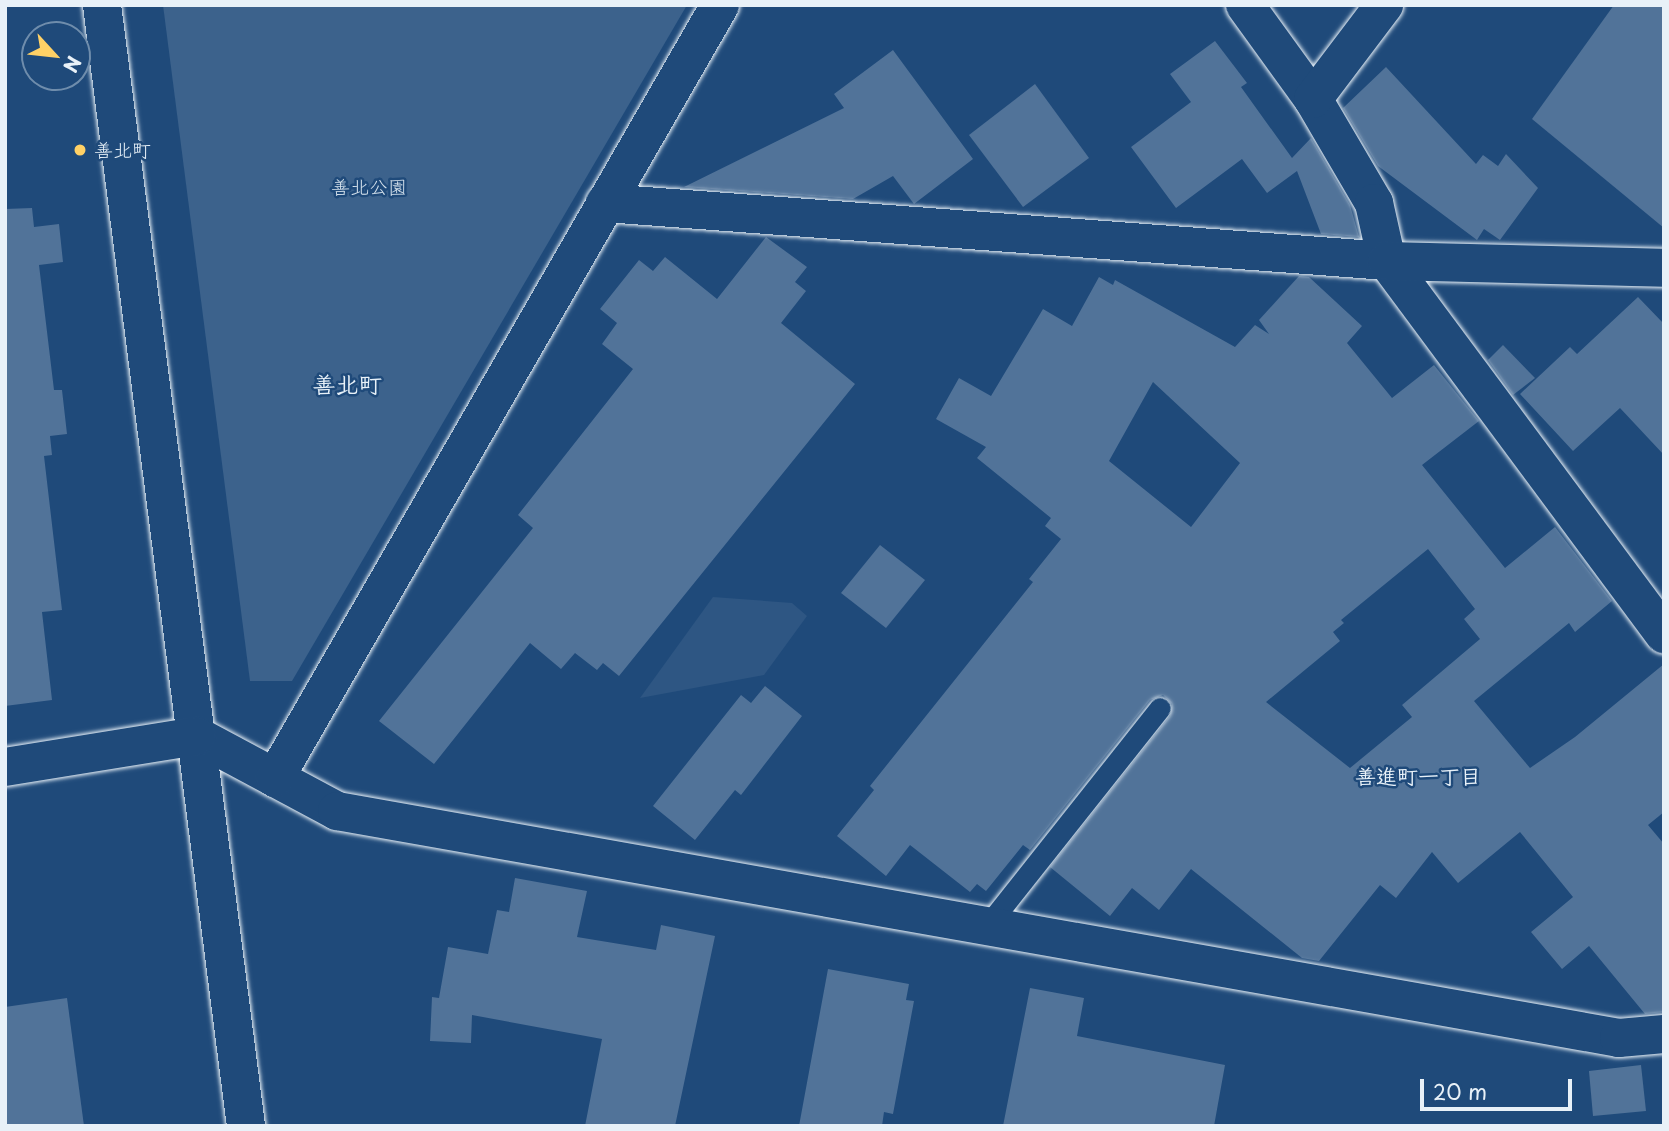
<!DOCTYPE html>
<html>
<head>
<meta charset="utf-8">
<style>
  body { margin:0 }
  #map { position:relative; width:1669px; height:1131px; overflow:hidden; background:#1f4a7a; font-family:"Playpen Sans","Klee One",sans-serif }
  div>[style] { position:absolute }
  .built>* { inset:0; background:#2e5683 }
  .green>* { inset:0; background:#3c628c }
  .building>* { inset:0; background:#517399 }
  .roads { filter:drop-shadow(0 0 2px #e8f1f8) drop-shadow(0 0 2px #e8f1f8) }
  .service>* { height:21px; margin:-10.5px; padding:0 10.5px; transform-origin:10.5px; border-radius:10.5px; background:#1f4a7a }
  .minor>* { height:38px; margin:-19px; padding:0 19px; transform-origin:19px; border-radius:19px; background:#1f4a7a }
  .tertiary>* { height:38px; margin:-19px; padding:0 19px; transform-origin:19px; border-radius:19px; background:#1f4a7a }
  .dots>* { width:19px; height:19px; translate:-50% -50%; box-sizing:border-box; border:4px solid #1f4a7a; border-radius:50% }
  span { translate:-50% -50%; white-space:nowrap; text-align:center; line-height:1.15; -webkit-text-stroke:5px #1f4a7a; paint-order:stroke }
  .poi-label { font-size:19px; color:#e8f1f8 }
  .left { translate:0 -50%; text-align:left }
  .park-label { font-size:19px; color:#d7e3ed }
  .neighbourhood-label { font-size:21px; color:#e8f1f8; font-weight:700 }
  .quarter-label { font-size:23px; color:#e8f1f8; font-weight:700 }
  .frame { position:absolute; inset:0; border:7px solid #e8f1f8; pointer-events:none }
  .north { position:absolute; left:21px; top:21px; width:70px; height:70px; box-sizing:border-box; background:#1f4a7a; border:2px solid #6f8dac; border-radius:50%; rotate:117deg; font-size:19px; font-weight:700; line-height:28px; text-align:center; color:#e8f1f8 }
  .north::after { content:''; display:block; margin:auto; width:24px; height:32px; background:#ffd166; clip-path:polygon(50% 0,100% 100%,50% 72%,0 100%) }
  .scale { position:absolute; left:1420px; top:1079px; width:152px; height:32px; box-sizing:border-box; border:4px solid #e8f1f8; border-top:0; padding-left:9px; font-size:21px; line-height:24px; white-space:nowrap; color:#e8f1f8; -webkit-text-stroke:5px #1f4a7a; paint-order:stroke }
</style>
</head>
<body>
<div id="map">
  <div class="built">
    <div style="clip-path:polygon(713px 597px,792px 603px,807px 616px,764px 675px,640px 698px)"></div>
  </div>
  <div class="green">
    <div style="clip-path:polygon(163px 5px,687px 5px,292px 681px,250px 681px)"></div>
  </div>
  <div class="building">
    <div style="clip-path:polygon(1614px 5px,1664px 5px,1664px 228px,1532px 119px)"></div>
    <div style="clip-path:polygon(1215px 41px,1247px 83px,1241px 87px,1292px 158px,1311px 138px,1350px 205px,1359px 237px,1321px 234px,1297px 171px,1267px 193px,1242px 159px,1176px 208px,1131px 147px,1191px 102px,1170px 74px)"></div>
    <div style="clip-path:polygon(893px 50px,973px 159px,914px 204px,893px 176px,853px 199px,684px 187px,844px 108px,834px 94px)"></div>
    <div style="clip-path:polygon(1386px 67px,1476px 164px,1483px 155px,1498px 166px,1506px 154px,1538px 188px,1500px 240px,1484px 229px,1477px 240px,1378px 166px,1343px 108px)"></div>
    <div style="clip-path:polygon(1035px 84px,1089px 158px,1023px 207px,969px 135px)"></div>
    <div style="clip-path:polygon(32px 208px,34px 227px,59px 224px,63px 262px,39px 265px,54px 390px,62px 390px,67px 434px,50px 436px,52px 455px,44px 456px,62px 610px,42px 612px,52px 700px,5px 706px,5px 209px)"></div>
    <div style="clip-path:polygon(766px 237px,807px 267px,795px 282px,806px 291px,781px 323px,855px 384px,619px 676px,603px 663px,597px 670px,575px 653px,561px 669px,530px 643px,434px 764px,379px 721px,533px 528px,518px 515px,633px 369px,602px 344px,617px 323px,600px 309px,639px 260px,653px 271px,665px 257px,717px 299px)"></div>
    <div style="clip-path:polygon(evenodd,1299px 276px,1309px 277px,1362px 326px,1347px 343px,1392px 398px,1434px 365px,1479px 421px,1422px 465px,1505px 568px,1555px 527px,1612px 601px,1575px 632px,1569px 623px,1474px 701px,1530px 768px,1575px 737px,1664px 664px,1664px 812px,1648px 825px,1664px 844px,1664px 1012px,1645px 1014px,1589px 946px,1562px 969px,1531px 932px,1573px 897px,1520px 832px,1458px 883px,1432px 852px,1396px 898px,1380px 885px,1319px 961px,1302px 958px,1191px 869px,1159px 910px,1132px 888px,1110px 916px,1050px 867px,1170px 716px,1172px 704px,1163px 695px,1150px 700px,1030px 850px,1023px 845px,986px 891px,977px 884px,970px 892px,910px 845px,886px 876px,837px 836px,874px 790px,870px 786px,1033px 582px,1029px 579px,1061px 539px,1045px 526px,1051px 518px,977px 458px,986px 447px,936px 419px,959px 378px,991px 396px,1043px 309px,1072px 326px,1099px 277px,1113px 285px,1115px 280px,1235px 347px,1255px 325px,1269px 334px,1259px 320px,1299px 276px,1153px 382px,1240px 463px,1191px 527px,1109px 461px,1153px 382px,1299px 276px,1428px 549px,1475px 609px,1464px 619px,1480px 639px,1402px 705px,1412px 717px,1350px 768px,1266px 702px,1340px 641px,1333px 632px,1344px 623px,1341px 620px,1428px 549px)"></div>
    <div style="clip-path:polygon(1638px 297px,1664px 324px,1664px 455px,1620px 408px,1573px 451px,1520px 394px,1570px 347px,1577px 354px)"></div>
    <div style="clip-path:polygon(1503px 345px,1535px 378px,1513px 395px,1488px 360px)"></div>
    <div style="clip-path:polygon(880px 545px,925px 580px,886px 628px,841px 593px)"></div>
    <div style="clip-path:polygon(765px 686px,802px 716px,741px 795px,735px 790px,695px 840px,653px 806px,741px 695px,751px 703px)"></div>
    <div style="clip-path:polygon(515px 878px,587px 891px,577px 937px,656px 950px,661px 925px,715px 936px,675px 1126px,585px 1126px,602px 1039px,472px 1015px,471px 1043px,430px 1041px,432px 997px,439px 998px,448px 947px,488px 954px,497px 910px,509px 912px)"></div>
    <div style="clip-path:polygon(828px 969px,909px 984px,906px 1000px,914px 1001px,893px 1114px,884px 1112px,882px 1126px,799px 1126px)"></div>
    <div style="clip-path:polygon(1030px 988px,1084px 998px,1077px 1036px,1225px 1065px,1214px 1126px,1003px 1126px)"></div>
    <div style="clip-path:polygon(67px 998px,84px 1126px,5px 1126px,5px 1007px)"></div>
    <div style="clip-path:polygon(1641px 1065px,1646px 1111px,1593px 1116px,1589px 1071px)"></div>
  </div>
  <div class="roads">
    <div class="service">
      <div style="left:987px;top:926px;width:278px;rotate:-51.6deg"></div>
    </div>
    <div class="minor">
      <div style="left:1245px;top:5px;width:116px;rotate:54.1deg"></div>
      <div style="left:1313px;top:99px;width:121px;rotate:59.6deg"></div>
      <div style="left:1374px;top:203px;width:59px;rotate:77.4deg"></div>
      <div style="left:1387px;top:261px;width:465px;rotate:53.4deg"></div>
      <div style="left:1313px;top:99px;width:118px;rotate:-52.9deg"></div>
      <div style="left:605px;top:203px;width:784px;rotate:4.24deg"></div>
      <div style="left:1387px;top:261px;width:277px;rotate:1.4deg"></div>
      <div style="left:197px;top:736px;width:159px;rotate:28.2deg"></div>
      <div style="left:337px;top:811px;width:1302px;rotate:10.04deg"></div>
      <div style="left:1619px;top:1038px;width:45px;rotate:-5.1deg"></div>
      <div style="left:275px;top:778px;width:892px;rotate:-60.07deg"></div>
    </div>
    <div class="tertiary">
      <div style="left:102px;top:5px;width:1130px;rotate:82.68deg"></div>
      <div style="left:5px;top:767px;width:194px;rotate:-9.2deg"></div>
    </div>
  </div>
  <div class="dots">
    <div style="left:80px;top:150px;background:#ffd166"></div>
  </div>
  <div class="poi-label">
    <span class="left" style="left:94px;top:150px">善北町</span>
  </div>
  <div class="park-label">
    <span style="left:369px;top:187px">善北公園</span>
  </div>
  <div class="neighbourhood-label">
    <span style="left:1418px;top:775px">善進町一丁目</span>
  </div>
  <div class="quarter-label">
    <span style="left:347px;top:384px">善北町</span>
  </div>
  <div class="frame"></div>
  <div class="north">N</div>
  <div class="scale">20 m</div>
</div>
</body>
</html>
